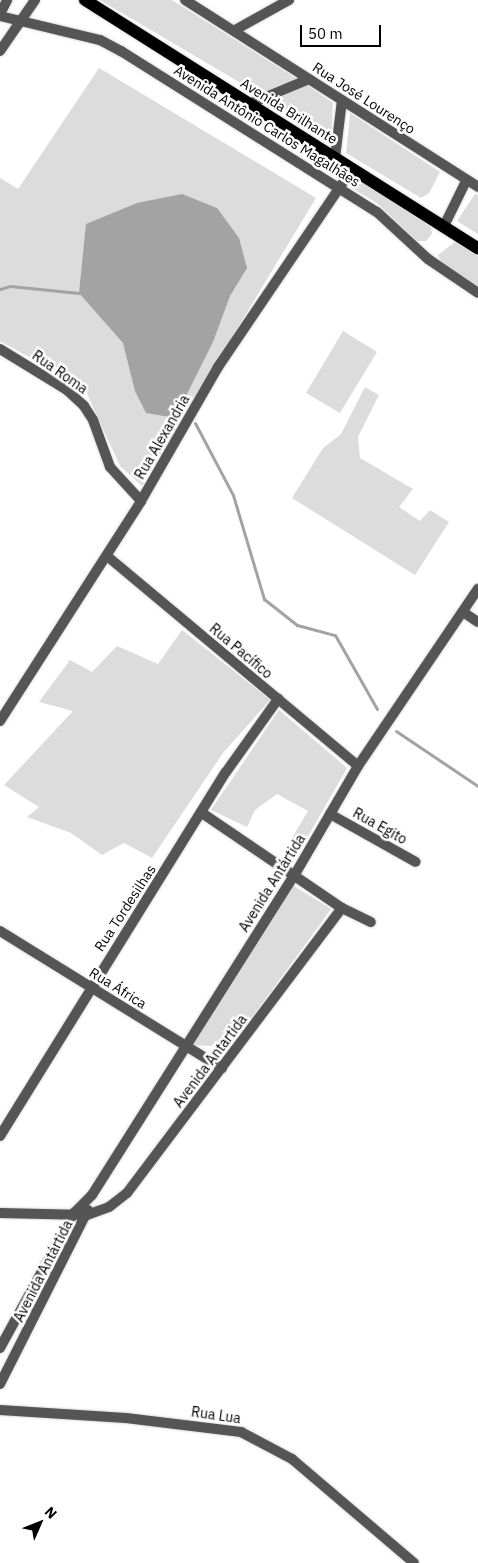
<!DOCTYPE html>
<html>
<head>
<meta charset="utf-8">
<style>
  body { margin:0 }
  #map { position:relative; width:478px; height:1563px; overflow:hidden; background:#fff; font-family:"IBM Plex Sans",sans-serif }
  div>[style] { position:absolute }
  .green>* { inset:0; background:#dcdcdc }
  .water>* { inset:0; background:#a3a3a3 }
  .stream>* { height:3px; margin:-1.5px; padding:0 1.5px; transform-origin:1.5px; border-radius:1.5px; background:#a3a3a3 }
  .roads { filter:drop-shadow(0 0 1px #dbdbdb) drop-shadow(0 0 1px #dbdbdb) }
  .minor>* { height:10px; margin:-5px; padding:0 5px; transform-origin:5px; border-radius:5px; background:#555 }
  .primary>* { height:12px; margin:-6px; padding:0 6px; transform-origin:6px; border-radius:6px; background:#000 }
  span { translate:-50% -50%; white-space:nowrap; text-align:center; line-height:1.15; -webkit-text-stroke:5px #fff; paint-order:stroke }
  .street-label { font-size:14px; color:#000 }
  .north { position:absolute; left:15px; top:1498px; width:50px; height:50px; -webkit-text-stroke:4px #fff; paint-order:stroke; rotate:46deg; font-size:14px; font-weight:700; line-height:20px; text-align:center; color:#000 }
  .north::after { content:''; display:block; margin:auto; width:18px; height:22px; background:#000; clip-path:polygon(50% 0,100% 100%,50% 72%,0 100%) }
  .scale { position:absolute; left:300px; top:25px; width:81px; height:22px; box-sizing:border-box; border:2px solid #000; border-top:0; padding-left:6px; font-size:15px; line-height:18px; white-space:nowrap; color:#000; -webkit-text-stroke:4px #fff; paint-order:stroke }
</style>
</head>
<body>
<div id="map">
  <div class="green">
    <div style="clip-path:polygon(100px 0,172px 0,297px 79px,261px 95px)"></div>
    <div style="clip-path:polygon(99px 68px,316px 198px,142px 486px,120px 466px,84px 387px,0 341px,0 178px,18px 189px)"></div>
    <div style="clip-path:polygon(307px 85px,333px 103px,331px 139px,269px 101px)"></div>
    <div style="clip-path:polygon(350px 113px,440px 172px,429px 193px,421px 198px,346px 153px)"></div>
    <div style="clip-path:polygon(356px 178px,431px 227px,432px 234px,426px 241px,417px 241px,377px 203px,350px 187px)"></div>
    <div style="clip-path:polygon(475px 194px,478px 195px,478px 234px,457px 221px)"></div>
    <div style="clip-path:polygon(455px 242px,478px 256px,478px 286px,442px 264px,438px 255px)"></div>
    <div style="clip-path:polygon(343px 331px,377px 352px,340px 413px,306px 393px)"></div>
    <div style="clip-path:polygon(365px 387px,379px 395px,358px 437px,360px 458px,413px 489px,399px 507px,420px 521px,430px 510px,449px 522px,415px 575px,292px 498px,323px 448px,341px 434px)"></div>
    <div style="clip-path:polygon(182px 630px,270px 700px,223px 753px,152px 858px,124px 843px,102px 855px,71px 833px,27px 817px,39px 807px,4px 785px,73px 711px,39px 702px,70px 660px,92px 672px,117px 646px,158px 664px)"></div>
    <div style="clip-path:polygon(279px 710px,347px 768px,300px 850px,290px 841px,308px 811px,277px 794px,255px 810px,247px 827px,211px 810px)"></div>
    <div style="clip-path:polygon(294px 886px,331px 909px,239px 1035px,211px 1046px,191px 1045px)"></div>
  </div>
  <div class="water">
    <div style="clip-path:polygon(182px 194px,217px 208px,239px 238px,247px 268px,230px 296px,213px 342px,181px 406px,170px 417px,146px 413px,135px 391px,123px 343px,79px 293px,86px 224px,137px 203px)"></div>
  </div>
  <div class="stream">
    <div style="left:0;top:289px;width:10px;rotate:-17deg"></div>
    <div style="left:10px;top:286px;width:69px;rotate:5.8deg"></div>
    <div style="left:195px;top:423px;width:81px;rotate:62.2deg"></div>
    <div style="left:233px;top:495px;width:109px;rotate:73.4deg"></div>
    <div style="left:264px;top:599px;width:42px;rotate:38.2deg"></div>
    <div style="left:297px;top:625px;width:39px;rotate:15deg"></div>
    <div style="left:335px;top:635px;width:85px;rotate:60.4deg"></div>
    <div style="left:396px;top:731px;width:99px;rotate:33.9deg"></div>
  </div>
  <div class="roads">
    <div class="minor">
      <div style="left:185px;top:0;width:348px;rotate:32.5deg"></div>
      <div style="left:0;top:14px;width:16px;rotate:-63deg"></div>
      <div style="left:0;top:16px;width:103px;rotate:13.5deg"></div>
      <div style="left:100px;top:40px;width:24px;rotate:28deg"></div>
      <div style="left:121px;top:51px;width:302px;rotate:32.2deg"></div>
      <div style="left:377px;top:212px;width:69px;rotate:42.7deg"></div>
      <div style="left:428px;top:259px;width:60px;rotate:34.2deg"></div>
      <div style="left:238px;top:33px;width:4px;rotate:-135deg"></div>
      <div style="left:235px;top:30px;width:62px;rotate:-29.1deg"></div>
      <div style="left:0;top:51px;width:62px;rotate:-55.5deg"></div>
      <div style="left:249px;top:104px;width:65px;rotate:-22.6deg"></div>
      <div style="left:335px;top:158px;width:58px;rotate:-83.1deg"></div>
      <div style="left:444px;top:226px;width:50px;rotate:-63.9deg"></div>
      <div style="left:0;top:349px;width:79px;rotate:31.5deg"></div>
      <div style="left:67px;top:390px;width:23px;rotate:43deg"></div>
      <div style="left:84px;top:406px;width:17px;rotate:57deg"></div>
      <div style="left:93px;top:420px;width:50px;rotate:70.1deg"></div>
      <div style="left:110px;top:467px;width:46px;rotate:47.6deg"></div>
      <div style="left:107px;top:556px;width:327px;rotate:39.9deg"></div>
      <div style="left:463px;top:612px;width:18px;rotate:34deg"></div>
      <div style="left:0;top:721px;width:261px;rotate:-57.3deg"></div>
      <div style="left:141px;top:501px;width:155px;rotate:-60.1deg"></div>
      <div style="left:218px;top:367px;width:239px;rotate:-55.9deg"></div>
      <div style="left:202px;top:813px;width:169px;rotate:34.2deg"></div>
      <div style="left:342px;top:908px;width:32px;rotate:26deg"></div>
      <div style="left:330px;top:814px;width:98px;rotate:29.2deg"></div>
      <div style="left:0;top:931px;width:261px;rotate:31.7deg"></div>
      <div style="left:0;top:1136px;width:428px;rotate:-58.2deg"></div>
      <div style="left:226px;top:772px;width:90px;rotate:-54.5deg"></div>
      <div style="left:0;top:1213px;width:87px;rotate:1.3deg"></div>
      <div style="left:87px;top:1215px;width:23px;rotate:-20deg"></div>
      <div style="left:109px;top:1207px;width:23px;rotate:-38deg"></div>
      <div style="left:127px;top:1193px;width:357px;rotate:-53deg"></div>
      <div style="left:0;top:1348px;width:154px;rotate:-61.3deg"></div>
      <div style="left:74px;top:1213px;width:25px;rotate:-45deg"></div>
      <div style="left:92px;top:1195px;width:378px;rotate:-57.7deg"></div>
      <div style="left:294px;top:876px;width:127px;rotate:-59.8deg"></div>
      <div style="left:358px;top:766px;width:214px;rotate:-55.9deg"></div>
      <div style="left:0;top:1384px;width:195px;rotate:-63.2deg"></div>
      <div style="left:0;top:1410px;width:126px;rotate:3.6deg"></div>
      <div style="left:126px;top:1418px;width:116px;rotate:6.9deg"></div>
      <div style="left:241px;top:1432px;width:58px;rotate:27.9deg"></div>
      <div style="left:292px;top:1459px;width:160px;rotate:40.4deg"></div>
    </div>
    <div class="primary">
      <div style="left:85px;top:0;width:465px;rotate:32.3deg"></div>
    </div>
  </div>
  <div class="street-label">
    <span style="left:364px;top:98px;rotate:33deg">Rua José Lourenço</span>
    <span style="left:289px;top:111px;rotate:32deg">Avenida Brilhante</span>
    <span style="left:267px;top:126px;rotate:32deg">Avenida Antônio Carlos Magalhães</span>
    <span style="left:60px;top:372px;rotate:35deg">Rua Roma</span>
    <span style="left:162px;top:437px;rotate:-60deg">Rua Alexandria</span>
    <span style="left:241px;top:651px;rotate:40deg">Rua Pacífico</span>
    <span style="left:380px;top:826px;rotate:29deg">Rua Egito</span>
    <span style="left:272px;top:883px;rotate:-58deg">Avenida Antártida</span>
    <span style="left:125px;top:908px;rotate:-57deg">Rua Tordesilhas</span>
    <span style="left:118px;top:988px;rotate:32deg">Rua África</span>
    <span style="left:210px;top:1061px;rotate:-53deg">Avenida Antartida</span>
    <span style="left:43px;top:1271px;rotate:-63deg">Avenida Antártida</span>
    <span style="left:216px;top:1415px;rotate:8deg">Rua Lua</span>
  </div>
  <div class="north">N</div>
  <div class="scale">50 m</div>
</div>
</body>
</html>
